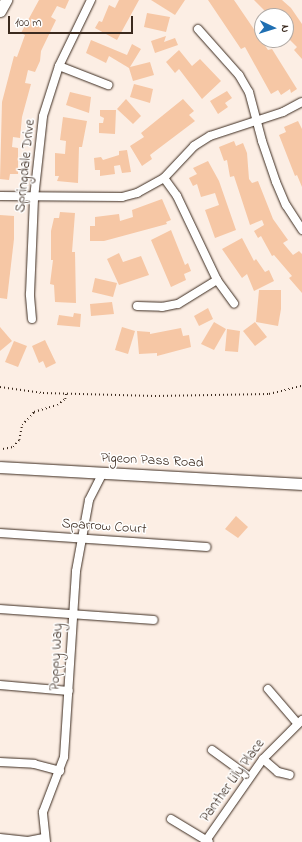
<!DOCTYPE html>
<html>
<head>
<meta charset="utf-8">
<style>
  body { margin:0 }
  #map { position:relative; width:302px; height:842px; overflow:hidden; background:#fceee4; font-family:"Indie Flower",sans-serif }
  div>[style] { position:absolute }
  .building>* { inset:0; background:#f6c7a5 }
  .path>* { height:1.5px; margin-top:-0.75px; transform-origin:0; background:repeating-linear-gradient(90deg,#3b2a1e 0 1px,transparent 0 4px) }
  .roads { filter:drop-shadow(0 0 1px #3b2a1e) drop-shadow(0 0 1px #3b2a1e) }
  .street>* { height:8px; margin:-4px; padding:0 4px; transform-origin:4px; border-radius:4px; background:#fff }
  .secondary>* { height:11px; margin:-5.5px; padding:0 5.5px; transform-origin:5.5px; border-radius:5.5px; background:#fff }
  span { translate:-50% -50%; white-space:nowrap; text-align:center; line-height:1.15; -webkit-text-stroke:3px #fff; paint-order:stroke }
  .street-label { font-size:14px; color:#3b2a1e }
  .north { position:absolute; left:254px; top:8px; width:40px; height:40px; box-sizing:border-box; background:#fff; border:1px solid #b1aaa5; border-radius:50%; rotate:94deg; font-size:11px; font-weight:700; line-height:16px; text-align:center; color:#3b2a1e }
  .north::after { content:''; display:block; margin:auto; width:14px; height:18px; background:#1f6fb2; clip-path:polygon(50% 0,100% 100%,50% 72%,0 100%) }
  .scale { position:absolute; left:8px; top:16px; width:125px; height:18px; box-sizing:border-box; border:2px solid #3b2a1e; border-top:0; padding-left:5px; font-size:12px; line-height:14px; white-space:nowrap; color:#3b2a1e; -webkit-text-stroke:3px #fff; paint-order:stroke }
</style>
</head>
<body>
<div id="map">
  <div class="building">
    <div style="clip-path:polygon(39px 0,69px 0,65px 9px,57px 6px,51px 17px,56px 20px,41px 51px,40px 61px,35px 72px,28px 70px,25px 83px,31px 84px,22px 117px,20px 138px,13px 137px,12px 147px,18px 148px,18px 174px,10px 174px,9px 180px,0 179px,2px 102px,14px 56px,17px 57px,25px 35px,21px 33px)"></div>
    <div style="clip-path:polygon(119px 0,139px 0,117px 40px,95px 28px,99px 21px,102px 22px,109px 5px,115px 8px)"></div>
    <div style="clip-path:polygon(151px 0,185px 0,175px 15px)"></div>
    <div style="clip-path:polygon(208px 0,234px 0,268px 50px,272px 49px,297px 89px,291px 93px,290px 89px,281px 95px,278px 90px,271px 94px,245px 47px,241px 49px)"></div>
    <div style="clip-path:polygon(254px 0,282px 0,291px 8px,302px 24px,302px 59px,294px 50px,297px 47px,286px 36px,286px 16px,262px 16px,266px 12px)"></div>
    <div style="clip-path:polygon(147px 13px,170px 17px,166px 32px,144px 27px)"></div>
    <div style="clip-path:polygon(166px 36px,164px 42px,175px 38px,178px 45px,155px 53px,151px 41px)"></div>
    <div style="clip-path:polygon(91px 40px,127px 55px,132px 44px,141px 49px,130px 67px,150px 62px,154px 75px,133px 81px,129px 68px,109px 56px,106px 63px,86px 53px)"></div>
    <div style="clip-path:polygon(179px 50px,192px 66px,200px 59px,221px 81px,202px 99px,179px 69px,175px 73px,166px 62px)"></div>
    <div style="clip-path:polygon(134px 84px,153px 89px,150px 103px,130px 97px)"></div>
    <div style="clip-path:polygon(227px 91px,232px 98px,225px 103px,228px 107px,218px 114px,210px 101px)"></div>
    <div style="clip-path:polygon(70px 92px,91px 97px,89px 113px,66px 105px)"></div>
    <div style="clip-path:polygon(126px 99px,141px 116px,133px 124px,117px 109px)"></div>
    <div style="clip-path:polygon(183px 99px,194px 111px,189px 115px,195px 121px,150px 155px,152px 159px,142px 166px,130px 146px,144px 137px,141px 133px)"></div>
    <div style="clip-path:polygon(100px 110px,116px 110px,115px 134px,99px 133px,99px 123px,103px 123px,104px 118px,100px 116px)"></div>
    <div style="clip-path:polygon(63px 117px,87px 121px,82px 147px,79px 147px,78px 183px,57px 181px,59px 176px,55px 176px,55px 153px,65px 154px,66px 141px,60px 140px)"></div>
    <div style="clip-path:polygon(298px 121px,302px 129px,302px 187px,297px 175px,295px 176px,279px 135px,286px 132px,284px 127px)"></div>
    <div style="clip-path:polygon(234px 141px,236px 146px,243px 143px,247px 153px,249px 179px,252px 183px,258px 181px,273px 219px,288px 240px,283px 243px,293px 255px,299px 251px,302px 254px,302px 293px,289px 278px,292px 276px,274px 255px,272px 256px,261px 236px,258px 238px,254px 231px,264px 225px,262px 220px,250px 225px,234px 176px,230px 177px,227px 160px,224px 161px,219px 147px)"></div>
    <div style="clip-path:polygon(127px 150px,131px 172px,122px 173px,120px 165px,114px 166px,115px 174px,100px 176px,100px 170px,95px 170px,94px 158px,101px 157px,103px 160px,119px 155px,119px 151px)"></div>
    <div style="clip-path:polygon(208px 161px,219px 181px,236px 230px,215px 238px,205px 210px,219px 205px,215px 193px,201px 197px,197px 184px,193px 186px,189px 178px,197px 174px,193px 168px)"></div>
    <div style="clip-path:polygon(162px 199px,171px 220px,166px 222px,167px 224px,104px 241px,90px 241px,90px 226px,95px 226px,95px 217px,119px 214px,120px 221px,133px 217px,132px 210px)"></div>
    <div style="clip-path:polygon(60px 212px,75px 213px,72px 252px,75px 252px,76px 303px,55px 302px,54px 285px,50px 284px,53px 260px,51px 260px,51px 231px,54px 218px,59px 218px)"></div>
    <div style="clip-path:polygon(0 215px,14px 216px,14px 239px,7px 299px,0 298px)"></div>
    <div style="clip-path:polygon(171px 230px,185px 265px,188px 263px,191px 271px,184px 274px,186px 280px,171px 287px,151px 240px)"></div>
    <div style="clip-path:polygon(242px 238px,254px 261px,256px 259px,265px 272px,269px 270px,274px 281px,254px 291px,247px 274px,242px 278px,222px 249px)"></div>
    <div style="clip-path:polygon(119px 253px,123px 262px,141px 256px,149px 275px,119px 285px,107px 259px)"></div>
    <div style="clip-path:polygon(95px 278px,117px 283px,113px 297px,92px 292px)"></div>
    <div style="clip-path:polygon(259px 290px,281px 290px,281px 309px,278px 326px,256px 322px)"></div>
    <div style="clip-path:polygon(112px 302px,114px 314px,91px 316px,90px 304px)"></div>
    <div style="clip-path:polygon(208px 308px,213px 319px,199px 326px,194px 316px)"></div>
    <div style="clip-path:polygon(74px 313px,81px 314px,80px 327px,57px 325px,59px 315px,73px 317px)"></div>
    <div style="clip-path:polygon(214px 322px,226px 329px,214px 350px,201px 344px)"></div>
    <div style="clip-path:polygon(255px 322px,267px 337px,255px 346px,243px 331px)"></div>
    <div style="clip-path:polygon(0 327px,12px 341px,0 351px)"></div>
    <div style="clip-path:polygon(122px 327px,135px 331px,128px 354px,115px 350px)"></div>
    <div style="clip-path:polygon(181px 328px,183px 336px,189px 335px,191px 347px,157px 356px,157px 353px,139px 354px,137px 331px,150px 332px,150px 334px)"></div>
    <div style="clip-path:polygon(227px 329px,240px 331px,238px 352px,225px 351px)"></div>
    <div style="clip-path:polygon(45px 340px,56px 363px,46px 368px,43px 361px,39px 363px,32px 346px)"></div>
    <div style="clip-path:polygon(14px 341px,27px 346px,18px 367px,5px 362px)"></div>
    <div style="clip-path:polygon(236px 516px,248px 527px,238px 538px,225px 529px)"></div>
  </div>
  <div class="path">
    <div style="left:0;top:387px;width:43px;rotate:7.9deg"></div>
    <div style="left:43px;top:393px;width:112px;rotate:1.5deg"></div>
    <div style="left:155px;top:396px;width:114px;rotate:-1deg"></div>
    <div style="left:269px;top:394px;width:34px;rotate:-14deg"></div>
    <div style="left:3px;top:449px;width:10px;rotate:-11deg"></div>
    <div style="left:13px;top:447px;width:9px;rotate:-49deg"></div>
    <div style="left:19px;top:440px;width:15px;rotate:-79deg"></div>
    <div style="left:22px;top:425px;width:18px;rotate:-47deg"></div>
    <div style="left:34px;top:412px;width:24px;rotate:-17deg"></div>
    <div style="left:57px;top:405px;width:10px;rotate:-37deg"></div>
    <div style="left:65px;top:399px;width:6px;rotate:-81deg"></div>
  </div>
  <div class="roads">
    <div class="street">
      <div style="left:198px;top:29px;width:62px;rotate:48.3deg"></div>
      <div style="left:239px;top:75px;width:20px;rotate:60deg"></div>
      <div style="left:249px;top:92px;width:51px;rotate:75.1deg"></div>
      <div style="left:262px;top:141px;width:43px;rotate:71.1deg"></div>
      <div style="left:276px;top:182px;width:25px;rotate:67deg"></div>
      <div style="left:286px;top:205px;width:30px;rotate:57deg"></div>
      <div style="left:59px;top:66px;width:53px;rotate:21.2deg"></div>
      <div style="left:164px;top:178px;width:22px;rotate:54deg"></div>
      <div style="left:177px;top:196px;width:93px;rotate:64.5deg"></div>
      <div style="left:217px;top:280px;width:29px;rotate:54deg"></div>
      <div style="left:0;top:196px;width:122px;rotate:0.5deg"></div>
      <div style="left:122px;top:197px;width:16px;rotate:-15deg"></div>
      <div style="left:137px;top:193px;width:31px;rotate:-29deg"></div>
      <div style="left:164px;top:178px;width:44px;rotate:-46.8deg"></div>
      <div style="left:194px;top:146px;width:19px;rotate:-32deg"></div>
      <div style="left:210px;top:136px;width:77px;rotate:-18.2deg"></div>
      <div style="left:283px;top:112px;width:21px;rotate:-28deg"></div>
      <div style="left:137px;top:306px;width:25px;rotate:2deg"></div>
      <div style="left:162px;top:307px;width:16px;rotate:-11deg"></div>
      <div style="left:178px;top:304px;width:46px;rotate:-31.6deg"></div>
      <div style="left:32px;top:319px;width:25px;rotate:-95deg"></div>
      <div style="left:30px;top:294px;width:96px;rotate:-87.6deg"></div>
      <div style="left:34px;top:198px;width:82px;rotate:-83.7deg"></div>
      <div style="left:43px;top:116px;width:52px;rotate:-72.3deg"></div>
      <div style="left:59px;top:66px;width:73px;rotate:-64.1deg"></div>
      <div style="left:0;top:533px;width:207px;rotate:3.9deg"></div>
      <div style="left:0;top:609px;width:154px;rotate:4.1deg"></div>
      <div style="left:0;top:685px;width:69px;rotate:5deg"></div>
      <div style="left:268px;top:689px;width:45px;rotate:49.5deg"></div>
      <div style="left:212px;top:750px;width:46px;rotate:36.1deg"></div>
      <div style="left:263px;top:759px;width:20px;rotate:41deg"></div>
      <div style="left:278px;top:772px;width:12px;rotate:14deg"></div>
      <div style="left:0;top:762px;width:34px;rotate:3deg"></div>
      <div style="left:34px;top:764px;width:27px;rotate:15deg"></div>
      <div style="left:171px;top:819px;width:44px;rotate:31.2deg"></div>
      <div style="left:0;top:838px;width:28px;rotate:6deg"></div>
      <div style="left:28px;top:841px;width:16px;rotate:-11deg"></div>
      <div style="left:46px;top:842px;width:30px;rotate:-96deg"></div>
      <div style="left:43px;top:812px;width:59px;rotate:-69.1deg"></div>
      <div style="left:64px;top:757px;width:186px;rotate:-86.3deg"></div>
      <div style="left:76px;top:571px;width:72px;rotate:-79.6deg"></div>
      <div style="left:89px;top:500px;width:29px;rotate:-63deg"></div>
      <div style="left:205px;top:842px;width:101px;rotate:-55.1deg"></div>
      <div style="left:263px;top:759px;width:55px;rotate:-45deg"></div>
    </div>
    <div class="secondary">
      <div style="left:0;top:11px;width:13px;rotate:-61deg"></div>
      <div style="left:0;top:467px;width:302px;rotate:3.2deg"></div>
    </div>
  </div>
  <div class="street-label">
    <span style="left:26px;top:166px;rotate:-84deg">Springdale Drive</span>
    <span style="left:152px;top:461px;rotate:3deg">Pigeon Pass Road</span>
    <span style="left:104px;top:527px;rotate:4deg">Sparrow Court</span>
    <span style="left:57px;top:657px;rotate:-87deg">Poppy Way</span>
    <span style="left:233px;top:781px;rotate:-54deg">Panther Lily Place</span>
  </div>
  <div class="north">N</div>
  <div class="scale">100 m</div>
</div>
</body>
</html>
